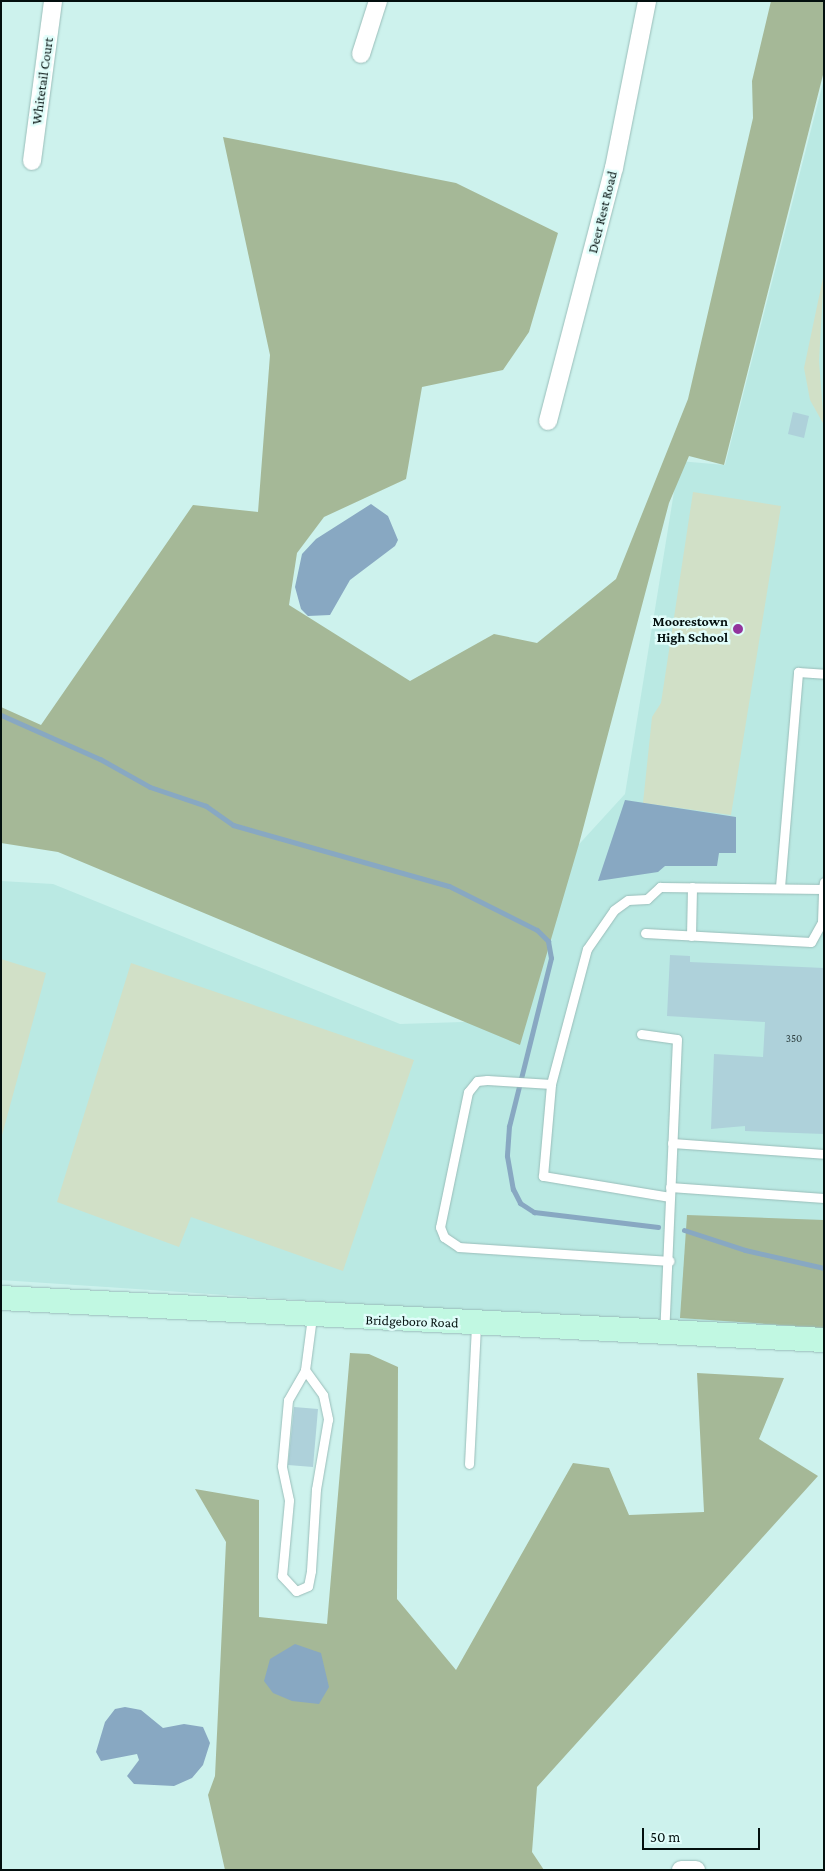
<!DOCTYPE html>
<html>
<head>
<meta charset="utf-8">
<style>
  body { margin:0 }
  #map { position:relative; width:825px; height:1871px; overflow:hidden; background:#cdf2ed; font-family:"Crimson Pro",serif }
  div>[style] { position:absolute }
  .built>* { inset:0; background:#bae9e3 }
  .green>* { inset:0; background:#d1e0c7 }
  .forest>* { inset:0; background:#a5b897 }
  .water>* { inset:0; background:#88a8c2 }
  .stream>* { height:5px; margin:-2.5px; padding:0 2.5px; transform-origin:2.5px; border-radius:2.5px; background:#88a8c2 }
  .building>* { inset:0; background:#aed1da }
  .roads { filter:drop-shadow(0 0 1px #99bdb9) drop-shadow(0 0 1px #99bdb9) }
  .lane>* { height:9px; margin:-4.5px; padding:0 4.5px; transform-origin:4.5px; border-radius:4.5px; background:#fff }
  .street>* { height:18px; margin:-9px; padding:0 9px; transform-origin:9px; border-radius:9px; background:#fff }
  .secondary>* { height:24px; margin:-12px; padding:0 12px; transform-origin:12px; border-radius:12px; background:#c1f8e2 }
  .dots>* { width:14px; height:14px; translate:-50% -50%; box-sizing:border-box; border:2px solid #e0fdfa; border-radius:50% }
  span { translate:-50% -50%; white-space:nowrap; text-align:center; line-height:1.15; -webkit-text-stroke:5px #e0fdfa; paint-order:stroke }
  .number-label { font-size:11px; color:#2e4041 }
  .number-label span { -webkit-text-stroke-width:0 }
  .street-label { font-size:14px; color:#030f0e }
  .poi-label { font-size:14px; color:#030f0e; font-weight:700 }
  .right { translate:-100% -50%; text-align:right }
  .frame { position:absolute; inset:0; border:2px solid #030f0e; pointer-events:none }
  .scale { position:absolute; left:642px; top:1828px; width:118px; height:22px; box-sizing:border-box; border:2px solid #030f0e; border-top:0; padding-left:6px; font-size:15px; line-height:18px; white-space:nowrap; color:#030f0e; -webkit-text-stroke:4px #e0fdfa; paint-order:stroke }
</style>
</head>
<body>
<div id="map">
  <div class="built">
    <div style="clip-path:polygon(824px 79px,824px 1335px,1px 1280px,1px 881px,53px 884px,400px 1024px,526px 1020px,571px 853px,625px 794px,679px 461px,725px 465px)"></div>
  </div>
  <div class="green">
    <div style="clip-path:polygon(824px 273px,819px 361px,824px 425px,810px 400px,804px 368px)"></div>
    <div style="clip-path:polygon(693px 492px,781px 506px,731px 815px,643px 803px,652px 717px,661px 703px)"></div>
    <div style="clip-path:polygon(1px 959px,46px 973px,1px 1139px)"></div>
    <div style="clip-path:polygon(131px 963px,414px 1060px,343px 1271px,191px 1217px,179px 1247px,57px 1202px)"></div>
  </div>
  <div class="forest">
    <div style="clip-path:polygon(771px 1px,824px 1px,824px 71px,724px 465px,689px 456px,669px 503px,579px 844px,520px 1045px,58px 852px,1px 843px,1px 707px,41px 725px,193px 505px,258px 512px,270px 355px,223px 137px,456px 183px,558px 233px,529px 332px,503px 370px,422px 387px,406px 479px,324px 517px,297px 553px,289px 605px,410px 681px,494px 634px,537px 643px,616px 579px,688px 399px,753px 118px,752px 81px)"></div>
    <div style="clip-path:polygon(687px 1215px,824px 1220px,824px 1328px,680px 1318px)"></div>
    <div style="clip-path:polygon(350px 1353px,369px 1354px,398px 1367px,397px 1599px,456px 1670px,573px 1463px,609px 1468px,629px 1515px,704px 1512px,697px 1373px,784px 1378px,759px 1439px,818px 1476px,537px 1787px,532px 1852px,544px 1870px,225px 1870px,208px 1795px,215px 1776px,226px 1542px,195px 1489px,259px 1500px,259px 1617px,327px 1624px)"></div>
  </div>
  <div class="water">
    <div style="clip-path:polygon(371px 504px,388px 516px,398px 540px,395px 546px,350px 580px,330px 615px,308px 616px,301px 609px,295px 587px,302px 554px,316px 539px)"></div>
    <div style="clip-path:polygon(625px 800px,736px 817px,736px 853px,719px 853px,717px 866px,665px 866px,658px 872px,598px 881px)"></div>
    <div style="clip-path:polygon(295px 1644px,321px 1653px,329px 1687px,319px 1704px,292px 1701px,273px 1693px,264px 1681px,270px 1659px)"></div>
    <div style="clip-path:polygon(125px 1707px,141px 1710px,163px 1728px,184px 1724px,203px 1727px,210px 1743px,203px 1765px,192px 1778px,174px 1786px,134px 1784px,127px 1776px,139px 1760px,137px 1754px,101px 1761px,96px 1752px,105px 1722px,115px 1709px)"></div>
  </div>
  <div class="stream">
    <div style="left:1px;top:715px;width:108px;rotate:24deg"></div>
    <div style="left:100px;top:759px;width:57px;rotate:29.2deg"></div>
    <div style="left:150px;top:787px;width:59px;rotate:18.7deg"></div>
    <div style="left:206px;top:806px;width:33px;rotate:35deg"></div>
    <div style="left:233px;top:825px;width:224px;rotate:15.8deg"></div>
    <div style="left:449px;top:886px;width:98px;rotate:26.6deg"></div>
    <div style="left:537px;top:930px;width:16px;rotate:45deg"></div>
    <div style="left:548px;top:941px;width:17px;rotate:80deg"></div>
    <div style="left:551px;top:958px;width:173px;rotate:104deg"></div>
    <div style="left:509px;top:1126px;width:30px;rotate:94deg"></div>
    <div style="left:507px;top:1156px;width:34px;rotate:80deg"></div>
    <div style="left:513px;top:1189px;width:16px;rotate:63deg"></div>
    <div style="left:520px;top:1203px;width:17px;rotate:33deg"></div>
    <div style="left:534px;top:1212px;width:125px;rotate:6.9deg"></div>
    <div style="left:684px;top:1230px;width:64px;rotate:18.2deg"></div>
    <div style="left:745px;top:1250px;width:81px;rotate:12.8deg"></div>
  </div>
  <div class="building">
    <div style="clip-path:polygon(793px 412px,809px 416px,804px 438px,788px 434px)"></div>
    <div style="clip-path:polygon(670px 955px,690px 956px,690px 962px,824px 968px,824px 1134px,745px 1131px,745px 1126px,711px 1129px,714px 1054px,763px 1057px,765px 1022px,667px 1016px)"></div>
    <div style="clip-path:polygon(294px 1407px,318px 1409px,313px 1467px,288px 1465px)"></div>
  </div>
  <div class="roads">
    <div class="lane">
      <div style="left:780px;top:887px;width:216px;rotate:-85.2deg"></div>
      <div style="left:798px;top:672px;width:26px;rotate:4deg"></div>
      <div style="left:645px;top:933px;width:166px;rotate:3.1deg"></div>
      <div style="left:811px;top:942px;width:23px;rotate:-61deg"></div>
      <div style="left:822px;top:922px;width:33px;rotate:-88deg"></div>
      <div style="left:691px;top:936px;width:49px;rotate:-88.8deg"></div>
      <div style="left:641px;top:1034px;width:36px;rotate:8deg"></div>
      <div style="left:677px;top:1039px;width:292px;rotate:92.5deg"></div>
      <div style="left:551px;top:1084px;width:64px;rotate:-176.4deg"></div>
      <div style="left:487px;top:1080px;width:10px;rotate:174deg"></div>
      <div style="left:477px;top:1081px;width:14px;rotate:129deg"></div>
      <div style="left:468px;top:1092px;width:138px;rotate:101.7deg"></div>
      <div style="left:440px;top:1227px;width:11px;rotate:68deg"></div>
      <div style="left:444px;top:1237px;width:18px;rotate:34deg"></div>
      <div style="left:459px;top:1247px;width:211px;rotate:3.8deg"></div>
      <div style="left:672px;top:1143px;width:152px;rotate:4.1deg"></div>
      <div style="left:670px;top:1187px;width:154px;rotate:4.1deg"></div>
      <div style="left:670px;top:1197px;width:129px;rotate:-170.6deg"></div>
      <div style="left:543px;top:1176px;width:92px;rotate:-85deg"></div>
      <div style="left:551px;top:1084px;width:140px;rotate:-75.1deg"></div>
      <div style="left:587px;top:949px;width:47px;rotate:-55.3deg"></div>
      <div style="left:614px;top:910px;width:17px;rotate:-36deg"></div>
      <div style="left:628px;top:900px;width:19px;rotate:-3deg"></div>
      <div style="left:647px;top:899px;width:18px;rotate:-43deg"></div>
      <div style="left:660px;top:887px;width:163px;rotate:0.7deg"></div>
      <div style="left:823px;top:889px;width:7px;rotate:-82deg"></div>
      <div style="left:305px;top:1370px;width:31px;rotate:54deg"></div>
      <div style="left:323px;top:1395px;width:25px;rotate:78deg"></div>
      <div style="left:328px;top:1419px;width:71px;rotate:99.7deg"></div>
      <div style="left:316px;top:1489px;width:82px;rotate:93.5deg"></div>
      <div style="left:311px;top:1571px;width:15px;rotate:101deg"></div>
      <div style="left:308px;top:1586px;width:13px;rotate:157deg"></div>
      <div style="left:296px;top:1591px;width:21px;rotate:-133deg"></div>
      <div style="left:282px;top:1576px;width:76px;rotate:-84.7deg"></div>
      <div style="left:289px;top:1500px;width:35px;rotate:-102deg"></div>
      <div style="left:282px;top:1466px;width:66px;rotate:-84.8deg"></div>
      <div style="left:288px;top:1400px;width:34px;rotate:-60deg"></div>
      <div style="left:305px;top:1370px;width:53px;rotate:-82.5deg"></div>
      <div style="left:469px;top:1464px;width:140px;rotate:-87.1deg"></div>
    </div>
    <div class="street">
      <div style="left:361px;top:54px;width:56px;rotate:-72.2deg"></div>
      <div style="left:32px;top:161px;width:161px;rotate:-82.5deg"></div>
      <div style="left:548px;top:421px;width:261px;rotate:-75.4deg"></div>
      <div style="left:614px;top:168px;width:170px;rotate:-78.8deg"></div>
      <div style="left:681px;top:1870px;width:15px"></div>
    </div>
    <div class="secondary">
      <div style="left:1px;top:1298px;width:824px;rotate:2.92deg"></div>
    </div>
  </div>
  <div class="dots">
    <div style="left:738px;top:629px;background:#93349c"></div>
  </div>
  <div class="number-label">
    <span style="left:794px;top:1038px">350</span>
  </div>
  <div class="street-label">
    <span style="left:42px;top:81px;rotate:-82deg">Whitetail Court</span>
    <span style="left:602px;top:212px;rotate:-76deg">Deer Rest Road</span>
    <span style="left:412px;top:1321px;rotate:2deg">Bridgeboro Road</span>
  </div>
  <div class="poi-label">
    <span class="right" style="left:728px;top:629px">Moorestown<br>High School</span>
  </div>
  <div class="frame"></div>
  <div class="scale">50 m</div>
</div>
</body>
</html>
